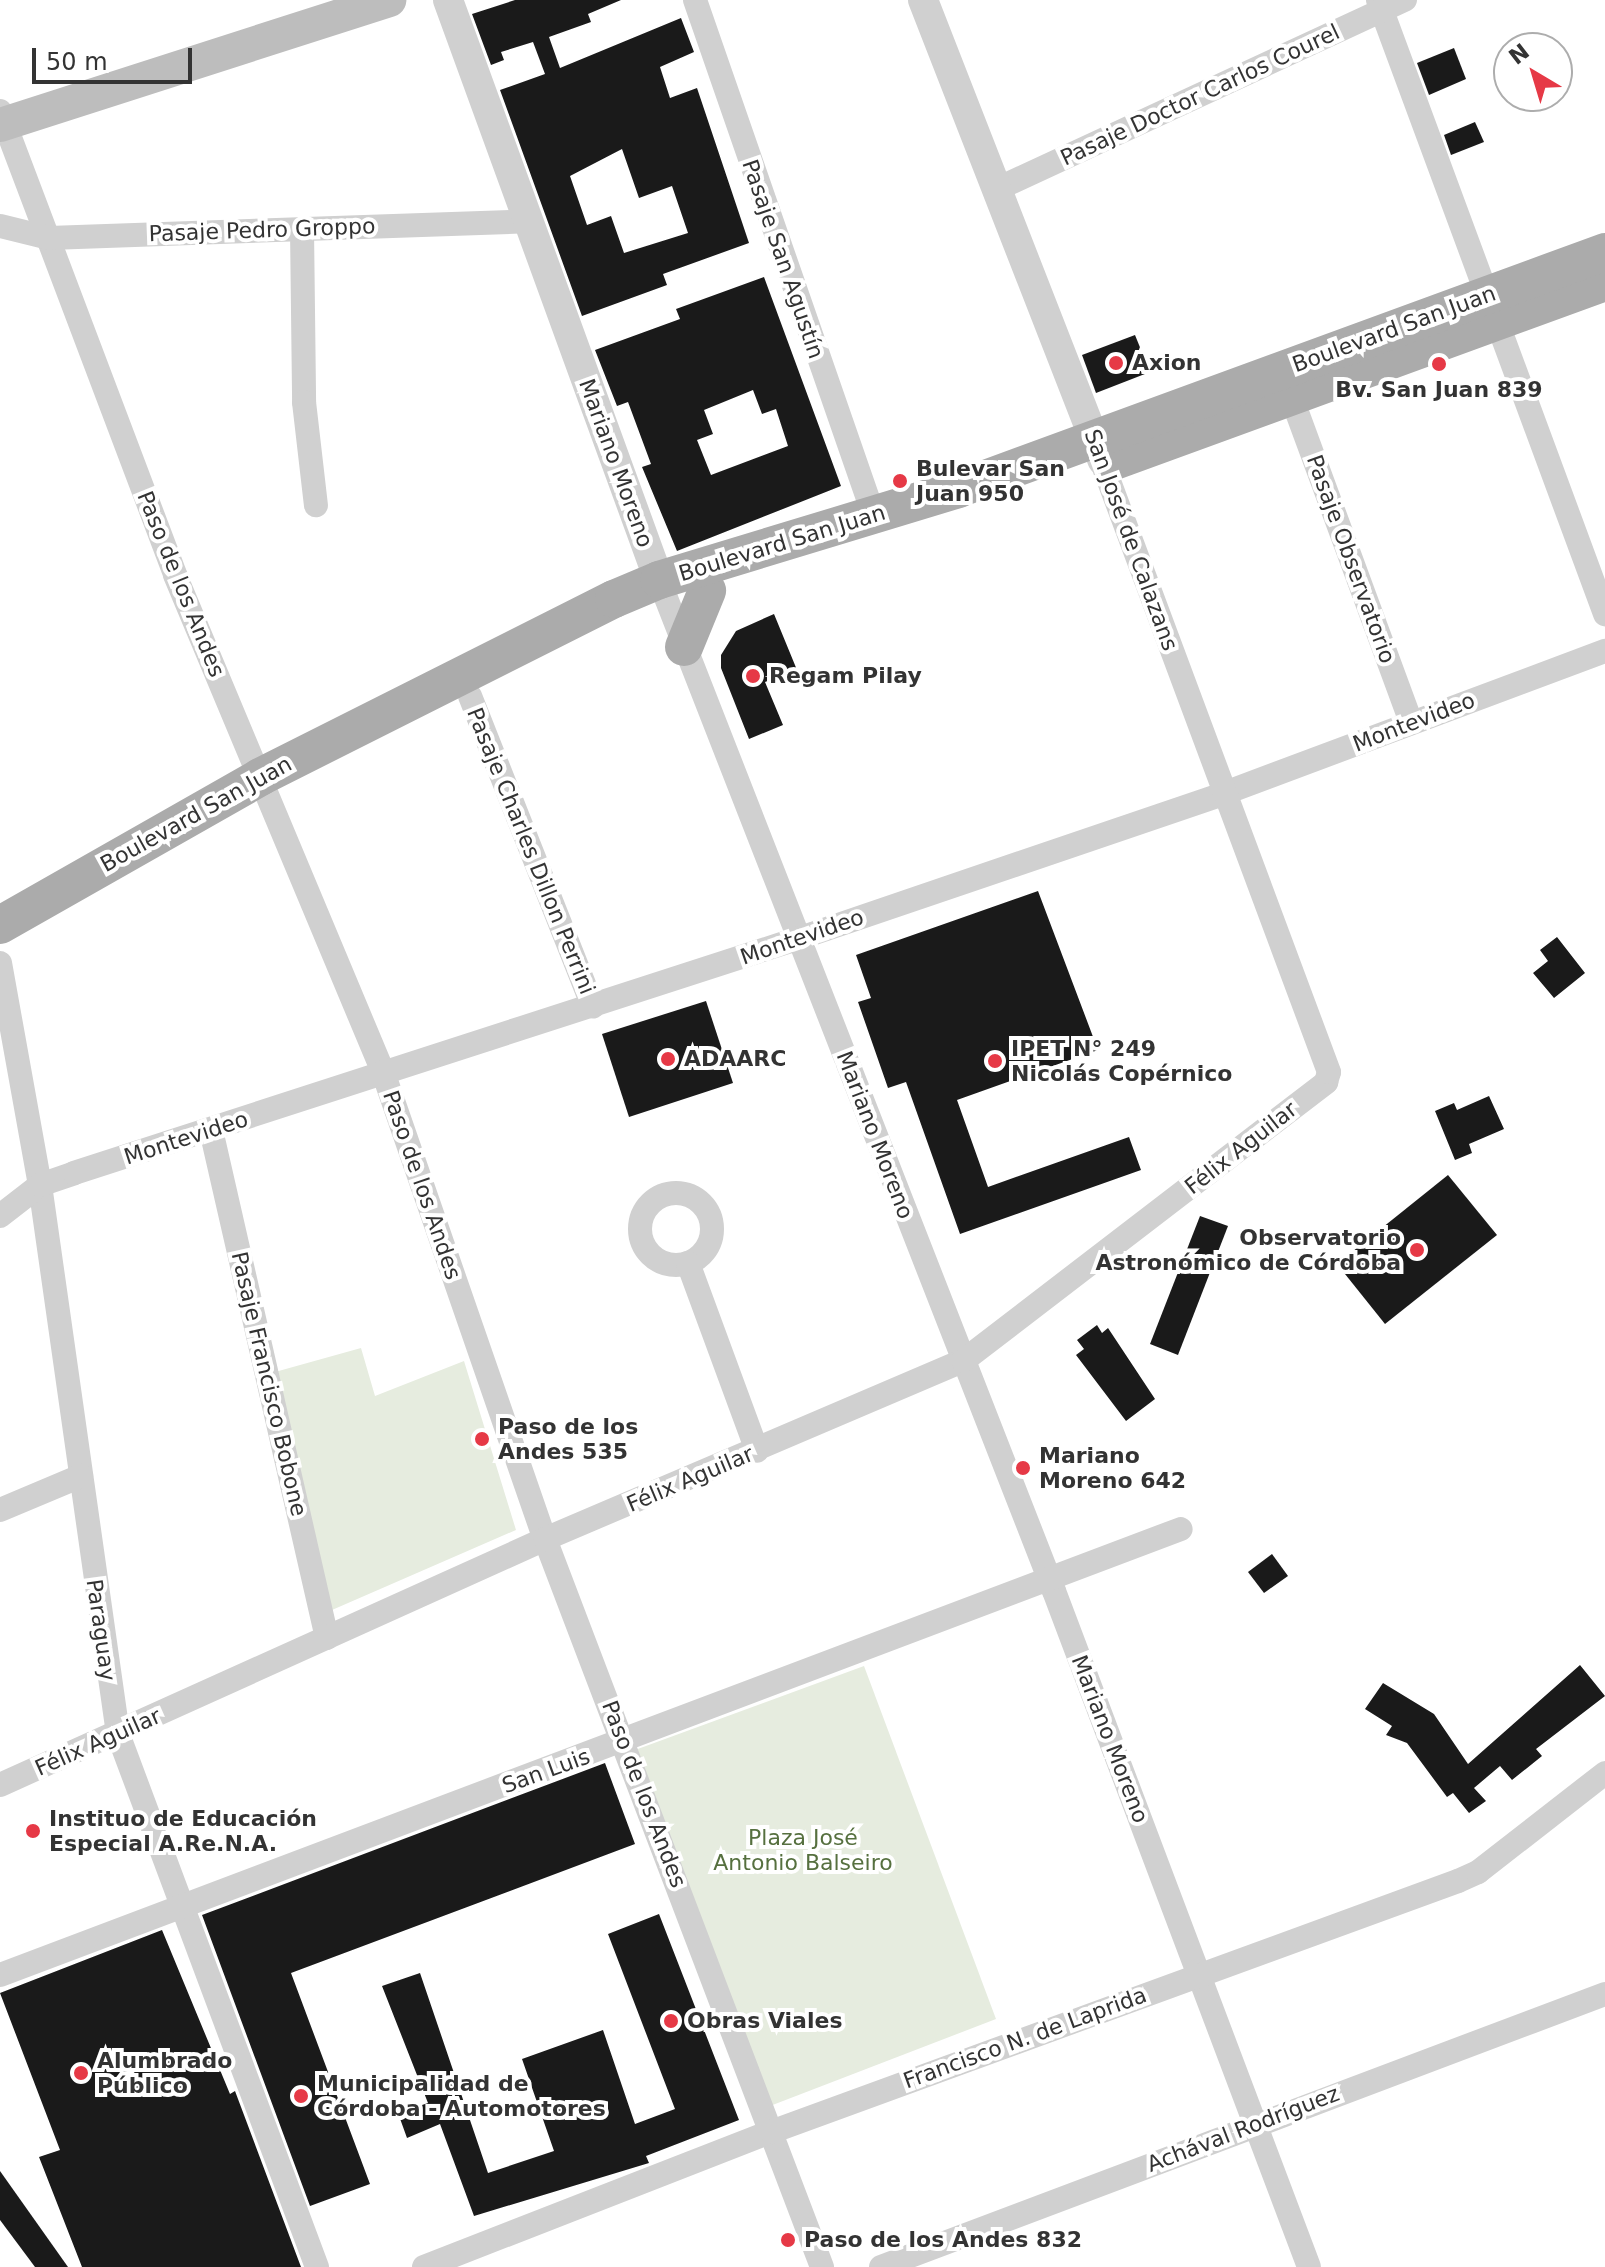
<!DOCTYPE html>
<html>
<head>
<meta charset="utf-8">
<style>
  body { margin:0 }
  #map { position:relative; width:1605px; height:2267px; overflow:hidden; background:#fff; font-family:"DejaVu Sans",sans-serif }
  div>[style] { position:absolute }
  .green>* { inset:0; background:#e6ecdf }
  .building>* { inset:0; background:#1a1a1a }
  .minor>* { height:24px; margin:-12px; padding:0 12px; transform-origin:12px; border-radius:12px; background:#d0d0d0 }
  .minor>.ring { margin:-12px; padding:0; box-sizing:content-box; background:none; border:24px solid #d0d0d0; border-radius:50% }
  .tertiary>* { height:30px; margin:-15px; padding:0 15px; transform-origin:15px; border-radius:15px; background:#d0d0d0 }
  .secondary>* { height:34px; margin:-17px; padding:0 17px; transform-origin:17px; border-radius:17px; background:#bdbdbd }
  .primary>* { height:38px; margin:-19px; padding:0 19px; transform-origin:19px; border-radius:19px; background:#ababab }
  .dots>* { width:22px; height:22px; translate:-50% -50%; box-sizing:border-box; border:4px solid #fff; border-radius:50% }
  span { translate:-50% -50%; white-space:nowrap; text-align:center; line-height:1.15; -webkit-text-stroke:8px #fff; paint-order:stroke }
  .street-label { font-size:22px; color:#333 }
  .poi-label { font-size:22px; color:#333; font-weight:700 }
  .left { translate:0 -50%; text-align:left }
  .right { translate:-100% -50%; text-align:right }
  .park-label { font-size:22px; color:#56703f }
  .north { position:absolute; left:1493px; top:32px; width:80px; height:80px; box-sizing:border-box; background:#fff; border:2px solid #adadad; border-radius:50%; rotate:322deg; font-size:22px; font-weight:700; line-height:32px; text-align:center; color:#333 }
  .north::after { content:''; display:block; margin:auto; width:28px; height:36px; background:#e63946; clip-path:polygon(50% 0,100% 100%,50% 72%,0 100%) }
  .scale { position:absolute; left:32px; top:48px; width:160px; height:36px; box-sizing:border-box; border:4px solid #333; border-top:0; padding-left:10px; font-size:24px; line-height:28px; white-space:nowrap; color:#333; -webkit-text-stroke:6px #fff; paint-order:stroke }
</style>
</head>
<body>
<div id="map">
  <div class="green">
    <div style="clip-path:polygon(361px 1348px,375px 1396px,464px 1361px,516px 1530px,332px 1610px,275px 1372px)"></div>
    <div style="clip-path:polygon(864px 1666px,996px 2019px,770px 2106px,635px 1750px)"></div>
  </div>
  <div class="building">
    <div style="clip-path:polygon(evenodd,515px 0,621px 0,588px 14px,591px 22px,549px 37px,560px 68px,681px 18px,694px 52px,660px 67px,670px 98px,697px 88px,749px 243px,663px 274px,667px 285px,582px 316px,500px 90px,545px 74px,533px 42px,501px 52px,504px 60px,491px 65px,472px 14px,515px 0,622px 149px,639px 198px,672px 186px,688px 233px,624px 253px,611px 216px,587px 225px,570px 176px,622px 149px)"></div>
    <div style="clip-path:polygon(1454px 48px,1466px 79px,1429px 95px,1417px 63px)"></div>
    <div style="clip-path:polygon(1475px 122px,1484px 142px,1451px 155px,1444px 135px)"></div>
    <div style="clip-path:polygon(evenodd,764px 277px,841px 486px,677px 551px,642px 467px,651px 464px,628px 402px,617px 406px,595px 350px,680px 319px,676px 309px,764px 277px,753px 390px,762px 414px,776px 409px,788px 446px,711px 475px,697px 440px,713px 434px,704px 410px,753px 390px)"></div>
    <div style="clip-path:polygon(1135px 335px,1150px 372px,1096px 393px,1082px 355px)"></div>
    <div style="clip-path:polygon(774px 614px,797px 670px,765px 682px,783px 725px,749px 739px,721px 668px,721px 655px,736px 631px)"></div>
    <div style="clip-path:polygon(1038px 891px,1098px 1050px,957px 1100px,988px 1187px,1129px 1137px,1141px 1170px,960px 1234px,906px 1082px,888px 1088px,858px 1002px,871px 998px,856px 955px)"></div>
    <div style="clip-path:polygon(1557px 937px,1585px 973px,1554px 998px,1533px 973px,1548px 961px,1540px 950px)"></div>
    <div style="clip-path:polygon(706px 1001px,733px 1083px,629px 1117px,602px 1034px)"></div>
    <div style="clip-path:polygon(1489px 1096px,1504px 1129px,1469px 1144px,1472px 1153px,1455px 1160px,1435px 1111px,1454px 1103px,1457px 1110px)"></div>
    <div style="clip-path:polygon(1448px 1175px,1497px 1235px,1385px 1324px,1337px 1264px)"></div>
    <div style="clip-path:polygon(1200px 1216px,1228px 1226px,1178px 1355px,1150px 1344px)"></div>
    <div style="clip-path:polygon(1097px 1325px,1102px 1333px,1108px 1328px,1155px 1399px,1126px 1421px,1076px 1355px,1084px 1349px,1077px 1340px)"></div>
    <div style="clip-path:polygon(1272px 1554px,1288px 1576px,1264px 1593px,1248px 1572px)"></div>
    <div style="clip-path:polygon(1580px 1665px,1605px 1696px,1536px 1749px,1542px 1756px,1512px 1780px,1500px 1766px,1474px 1788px,1486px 1801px,1469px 1813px,1453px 1793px,1447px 1797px,1407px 1743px,1386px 1735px,1392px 1726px,1365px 1709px,1383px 1683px,1434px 1714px,1468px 1764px)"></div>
    <div style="clip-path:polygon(605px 1763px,635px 1844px,291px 1973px,370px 2184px,310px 2206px,202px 1915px)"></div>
    <div style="clip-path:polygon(659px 1914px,739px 2120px,646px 2156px,649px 2163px,474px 2216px,440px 2124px,407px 2138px,398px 2113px,428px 2103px,382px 1986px,420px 1973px,488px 2173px,554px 2151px,522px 2059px,603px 2030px,635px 2124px,675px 2109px,608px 1934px)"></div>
    <div style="clip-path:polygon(162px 1930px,230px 2094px,235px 2091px,301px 2267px,82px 2267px,39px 2157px,60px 2150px,0 1993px)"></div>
    <div style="clip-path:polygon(0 2171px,68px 2267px,35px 2267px,0 2220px)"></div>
  </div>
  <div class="minor">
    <div style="left:695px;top:0;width:546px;rotate:70.87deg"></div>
    <div style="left:1378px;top:0;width:655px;rotate:69.71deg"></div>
    <div style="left:0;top:111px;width:496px;rotate:69.3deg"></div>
    <div style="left:175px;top:575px;width:539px;rotate:67.29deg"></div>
    <div style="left:383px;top:1072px;width:494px;rotate:70.9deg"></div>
    <div style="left:545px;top:1539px;width:779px;rotate:69.17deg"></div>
    <div style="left:995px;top:190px;width:452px;rotate:-24.9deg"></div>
    <div style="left:0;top:226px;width:50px;rotate:13.8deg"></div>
    <div style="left:49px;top:238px;width:477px;rotate:-2deg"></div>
    <div style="left:302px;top:229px;width:173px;rotate:89.3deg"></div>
    <div style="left:304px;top:402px;width:104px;rotate:83.4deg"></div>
    <div style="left:1291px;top:396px;width:348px;rotate:69.8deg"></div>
    <div style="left:659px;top:580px;width:1085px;rotate:68.66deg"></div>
    <div style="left:1054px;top:1591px;width:722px;rotate:69.33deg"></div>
    <div style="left:470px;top:696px;width:334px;rotate:68.4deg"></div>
    <div style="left:0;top:963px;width:226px;rotate:79.8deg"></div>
    <div style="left:40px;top:1185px;width:555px;rotate:81.91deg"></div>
    <div style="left:118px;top:1734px;width:569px;rotate:69.53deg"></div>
    <div style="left:211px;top:1130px;width:521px;rotate:77.14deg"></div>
    <div class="ring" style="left:640px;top:1193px;width:48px;height:48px"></div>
    <div style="left:0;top:1216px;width:51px;rotate:-37.8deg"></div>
    <div style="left:40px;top:1185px;width:36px;rotate:-19deg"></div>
    <div style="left:74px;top:1173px;width:763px;rotate:-17.94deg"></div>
    <div style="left:800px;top:938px;width:449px;rotate:-18.8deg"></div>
    <div style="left:1225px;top:793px;width:406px;rotate:-20.5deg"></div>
    <div style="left:688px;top:1263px;width:200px;rotate:69.8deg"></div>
    <div style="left:0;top:1510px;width:88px;rotate:-22.8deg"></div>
    <div style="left:0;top:1785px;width:598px;rotate:-24.29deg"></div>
    <div style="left:545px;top:1539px;width:454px;rotate:-23.1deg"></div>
    <div style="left:963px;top:1361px;width:458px;rotate:-37.5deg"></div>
    <div style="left:1326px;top:1082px;width:10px;rotate:-73deg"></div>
    <div style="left:1329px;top:1072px;width:648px;rotate:-110.42deg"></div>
    <div style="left:0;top:1975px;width:1262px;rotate:-20.69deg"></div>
    <div style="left:424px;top:2267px;width:372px;rotate:-21.3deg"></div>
    <div style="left:771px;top:2132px;width:731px;rotate:-20.07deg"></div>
    <div style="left:1458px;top:1881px;width:22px;rotate:-24deg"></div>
    <div style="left:1478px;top:1872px;width:161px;rotate:-37.9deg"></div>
    <div style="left:881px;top:2267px;width:774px;rotate:-20.66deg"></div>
  </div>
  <div class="tertiary">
    <div style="left:448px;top:0;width:617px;rotate:70.01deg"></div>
    <div style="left:923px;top:0;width:494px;rotate:68.7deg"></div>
  </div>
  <div class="secondary">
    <div style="left:0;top:125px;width:409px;rotate:-17.8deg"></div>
  </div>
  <div class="primary">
    <div style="left:1112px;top:462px;width:525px;rotate:-20.06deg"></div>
    <div style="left:684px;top:647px;width:61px;rotate:-67.7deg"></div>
    <div style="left:0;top:925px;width:299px;rotate:-29.6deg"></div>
    <div style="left:260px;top:777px;width:396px;rotate:-26.7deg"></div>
    <div style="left:614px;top:599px;width:49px;rotate:-22.9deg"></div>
    <div style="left:659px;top:580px;width:313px;rotate:-16.9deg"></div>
    <div style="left:958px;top:489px;width:689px;rotate:-20.12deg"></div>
  </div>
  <div class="dots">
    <div style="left:1116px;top:363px;background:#e63946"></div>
    <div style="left:1439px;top:364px;background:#e63946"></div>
    <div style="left:900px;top:481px;background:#e63946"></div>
    <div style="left:753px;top:676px;background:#e63946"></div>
    <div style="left:668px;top:1059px;background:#e63946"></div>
    <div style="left:995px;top:1061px;background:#e63946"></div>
    <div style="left:1417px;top:1250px;background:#e63946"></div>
    <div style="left:482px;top:1439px;background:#e63946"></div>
    <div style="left:1023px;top:1468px;background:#e63946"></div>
    <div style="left:33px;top:1831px;background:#e63946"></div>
    <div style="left:671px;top:2021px;background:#e63946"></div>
    <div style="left:81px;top:2073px;background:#e63946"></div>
    <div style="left:301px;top:2096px;background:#e63946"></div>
    <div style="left:788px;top:2240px;background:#e63946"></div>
  </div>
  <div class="street-label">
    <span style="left:1200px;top:95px;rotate:-25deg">Pasaje Doctor Carlos Courel</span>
    <span style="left:262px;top:230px;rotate:-2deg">Pasaje Pedro Groppo</span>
    <span style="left:783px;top:259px;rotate:71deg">Pasaje San Agustín</span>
    <span style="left:1394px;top:329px;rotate:-20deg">Boulevard San Juan</span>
    <span style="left:616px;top:463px;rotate:70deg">Mariano Moreno</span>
    <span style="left:1131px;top:540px;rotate:70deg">San José de Calazans</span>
    <span style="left:782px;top:543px;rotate:-17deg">Boulevard San Juan</span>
    <span style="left:1351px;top:559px;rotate:70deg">Pasaje Observatorio</span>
    <span style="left:181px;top:584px;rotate:68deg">Paso de los Andes</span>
    <span style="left:1414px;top:722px;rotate:-21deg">Montevideo</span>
    <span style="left:196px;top:814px;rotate:-29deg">Boulevard San Juan</span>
    <span style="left:531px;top:851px;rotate:68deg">Pasaje Charles Dillon Perrini</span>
    <span style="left:802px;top:937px;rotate:-19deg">Montevideo</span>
    <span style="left:875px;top:1135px;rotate:69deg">Mariano Moreno</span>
    <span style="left:186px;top:1138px;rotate:-18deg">Montevideo</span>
    <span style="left:1241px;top:1148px;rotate:-38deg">Félix Aguilar</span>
    <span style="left:422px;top:1185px;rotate:71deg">Paso de los Andes</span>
    <span style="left:269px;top:1384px;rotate:77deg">Pasaje Francisco Bobone</span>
    <span style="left:690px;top:1479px;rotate:-23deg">Félix Aguilar</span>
    <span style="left:101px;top:1630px;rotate:82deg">Paraguay</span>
    <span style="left:1110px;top:1739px;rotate:69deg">Mariano Moreno</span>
    <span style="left:98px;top:1742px;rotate:-24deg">Félix Aguilar</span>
    <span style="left:546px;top:1771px;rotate:-20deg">San Luis</span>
    <span style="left:644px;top:1794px;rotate:69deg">Paso de los Andes</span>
    <span style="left:1025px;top:2038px;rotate:-20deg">Francisco N. de Laprida</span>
    <span style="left:1243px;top:2129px;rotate:-21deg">Achával Rodríguez</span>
  </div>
  <div class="poi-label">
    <span class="left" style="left:1132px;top:363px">Axion</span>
    <span style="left:1439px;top:390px">Bv. San Juan 839</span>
    <span class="left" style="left:916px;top:481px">Bulevar San<br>Juan 950</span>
    <span class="left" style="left:769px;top:676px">Regam Pilay</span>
    <span class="left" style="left:1011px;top:1061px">IPET N° 249<br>Nicolás Copérnico</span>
    <span class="left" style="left:684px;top:1059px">ADAARC</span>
    <span class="right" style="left:1401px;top:1250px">Observatorio<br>Astronómico de Córdoba</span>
    <span class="left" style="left:498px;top:1439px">Paso de los<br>Andes 535</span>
    <span class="left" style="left:1039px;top:1468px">Mariano<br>Moreno 642</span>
    <span class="left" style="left:49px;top:1831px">Instituo de Educación<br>Especial A.Re.N.A.</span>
    <span class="left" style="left:687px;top:2021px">Obras Viales</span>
    <span class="left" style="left:97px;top:2073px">Alumbrado<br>Público</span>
    <span class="left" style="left:317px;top:2096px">Municipalidad de<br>Córdoba - Automotores</span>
    <span class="left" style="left:804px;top:2240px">Paso de los Andes 832</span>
  </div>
  <div class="park-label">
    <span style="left:803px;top:1850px">Plaza José<br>Antonio Balseiro</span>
  </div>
  <div class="north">N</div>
  <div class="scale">50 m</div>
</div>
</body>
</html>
